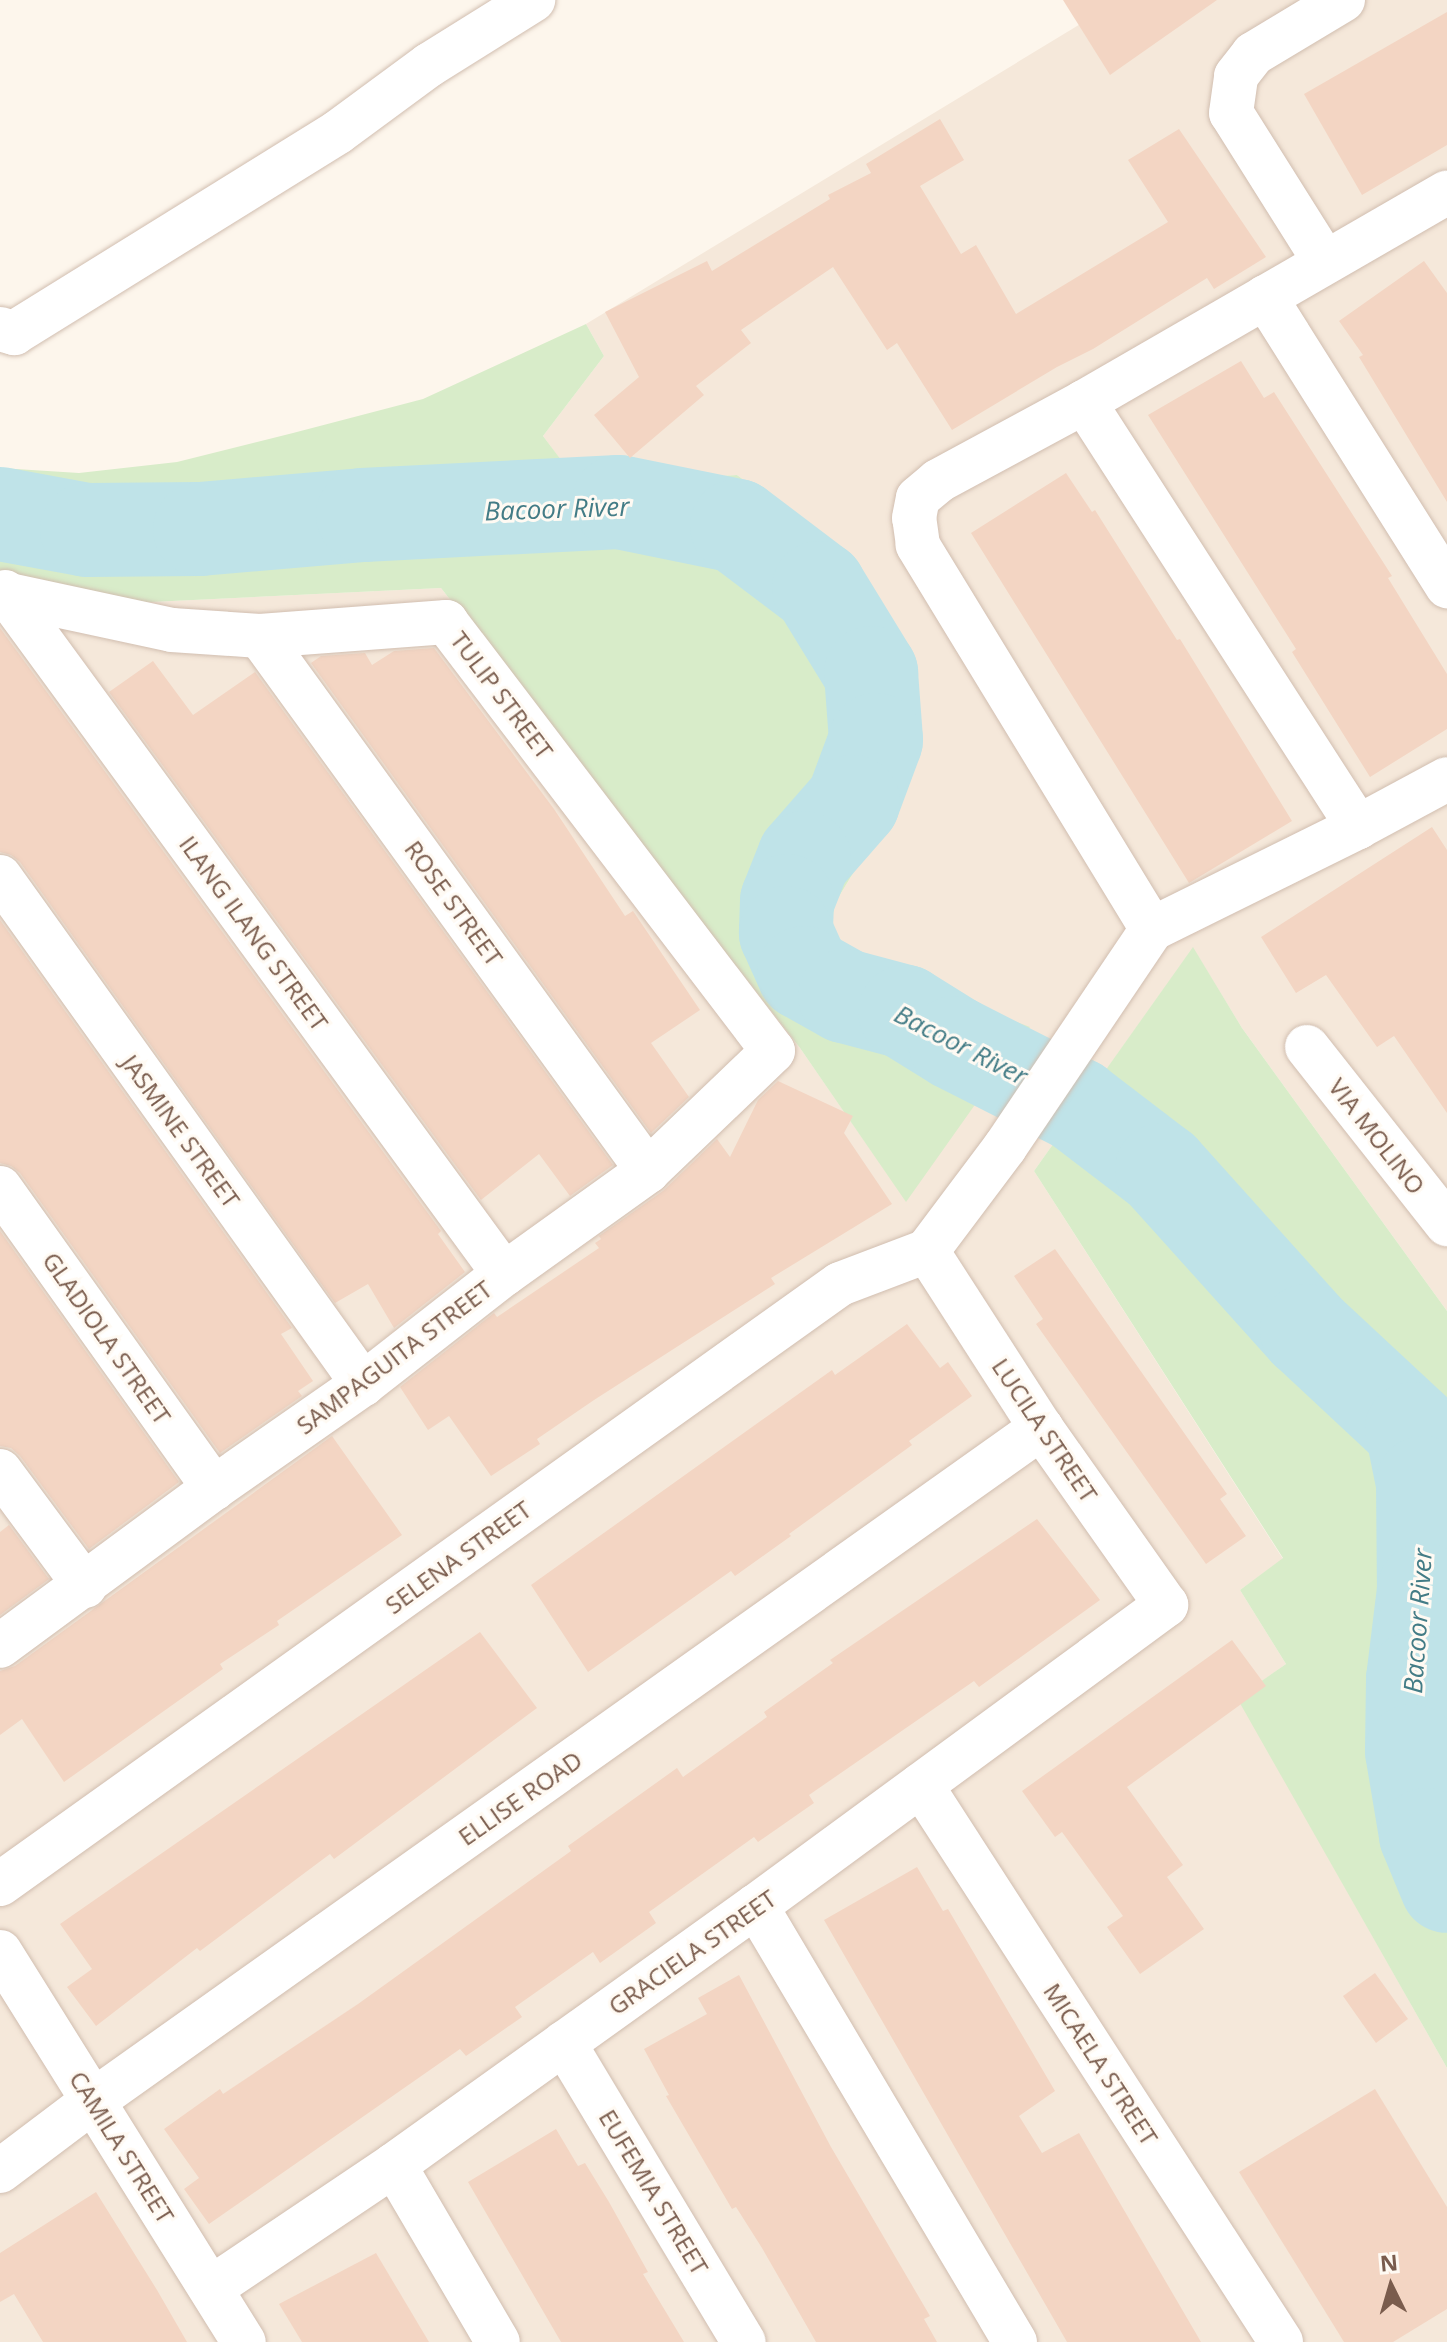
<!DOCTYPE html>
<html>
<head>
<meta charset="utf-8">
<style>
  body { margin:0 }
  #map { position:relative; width:1447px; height:2342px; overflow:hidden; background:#fdf6ec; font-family:"Open Sans",sans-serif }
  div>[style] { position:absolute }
  .residential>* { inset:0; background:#f5e8da }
  .green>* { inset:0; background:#d8ecc9 }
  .river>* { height:94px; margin:-47px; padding:0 47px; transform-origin:47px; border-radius:47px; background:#bfe3e8 }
  .building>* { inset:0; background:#f3d5c3 }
  .roads { filter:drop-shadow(0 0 2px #d1beb0) drop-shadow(0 0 2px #d1beb0) }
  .minor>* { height:44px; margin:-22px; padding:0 22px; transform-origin:22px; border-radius:22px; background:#fff }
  span { translate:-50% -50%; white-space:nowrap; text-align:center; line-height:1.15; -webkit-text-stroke:6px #fffaf3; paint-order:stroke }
  .street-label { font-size:24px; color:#7a5c4d }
  .water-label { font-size:26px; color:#437c86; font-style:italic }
  .north { position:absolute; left:1351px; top:2246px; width:80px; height:80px; -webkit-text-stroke:6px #fffaf3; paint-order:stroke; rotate:355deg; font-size:22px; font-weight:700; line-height:32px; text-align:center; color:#7a5c4d }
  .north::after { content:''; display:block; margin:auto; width:28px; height:36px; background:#7a5c4d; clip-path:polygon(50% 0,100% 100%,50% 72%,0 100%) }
</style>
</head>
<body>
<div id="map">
  <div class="residential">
    <div style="clip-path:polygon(1120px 0,1447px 0,1447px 1311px,1242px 1028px,1193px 948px,1034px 1171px,1283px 1559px,1240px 1590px,1286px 1664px,1238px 1698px,1447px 2068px,1447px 2342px,0 2342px,0 583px,130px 603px,441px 588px,800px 1048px,906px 1201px,929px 987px,868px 965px,829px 939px,835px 903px,869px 847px,868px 606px,810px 529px,737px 475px,580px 486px,543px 436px,604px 356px,586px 324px)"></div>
  </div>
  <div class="green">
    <div style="clip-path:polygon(586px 324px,604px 356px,543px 436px,580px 485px,737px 475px,810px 529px,868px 606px,913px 695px,909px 752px,869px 847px,835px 903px,829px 939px,868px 965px,1030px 1027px,906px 1202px,800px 1048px,441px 588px,130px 603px,0 583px,0 468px,79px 473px,177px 462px,293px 433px,423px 399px)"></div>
    <div style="clip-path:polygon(1193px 947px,1242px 1028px,1447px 1311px,1447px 2068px,1237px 1698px,1286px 1664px,1240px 1590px,1283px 1558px,1034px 1171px)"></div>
  </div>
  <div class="river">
    <div style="left:0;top:514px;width:88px;rotate:10.4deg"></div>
    <div style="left:87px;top:530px;width:113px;rotate:-0.5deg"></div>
    <div style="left:200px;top:529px;width:164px;rotate:-4.9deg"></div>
    <div style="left:363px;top:515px;width:256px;rotate:-2.9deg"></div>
    <div style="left:619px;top:502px;width:120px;rotate:11.5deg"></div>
    <div style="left:737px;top:526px;width:103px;rotate:37.1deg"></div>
    <div style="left:819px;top:588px;width:100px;rotate:58.5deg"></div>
    <div style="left:871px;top:673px;width:67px;rotate:85.7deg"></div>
    <div style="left:876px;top:740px;width:66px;rotate:110.4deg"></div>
    <div style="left:853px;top:802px;width:74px;rotate:131.2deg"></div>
    <div style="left:804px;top:858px;width:46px;rotate:111.6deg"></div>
    <div style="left:787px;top:901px;width:32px;rotate:92deg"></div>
    <div style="left:786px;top:933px;width:44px;rotate:65.8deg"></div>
    <div style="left:804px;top:973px;width:47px;rotate:29.3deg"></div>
    <div style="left:845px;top:996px;width:62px;rotate:14.9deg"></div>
    <div style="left:905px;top:1012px;width:59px;rotate:31.8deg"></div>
    <div style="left:955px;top:1043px;width:137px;rotate:26.9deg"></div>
    <div style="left:1077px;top:1105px;width:107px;rotate:37.4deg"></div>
    <div style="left:1162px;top:1170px;width:217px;rotate:48deg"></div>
    <div style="left:1307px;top:1331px;width:144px;rotate:43deg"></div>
    <div style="left:1412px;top:1429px;width:55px;rotate:78.5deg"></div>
    <div style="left:1423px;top:1483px;width:107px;rotate:89.5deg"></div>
    <div style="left:1424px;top:1590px;width:90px;rotate:97deg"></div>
    <div style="left:1413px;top:1679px;width:72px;rotate:90.8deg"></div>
    <div style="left:1412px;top:1751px;width:85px;rotate:80.5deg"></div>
    <div style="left:1426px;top:1835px;width:55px;rotate:67.6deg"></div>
  </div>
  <div class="building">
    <div style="clip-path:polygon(1063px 0,1217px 0,1110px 75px)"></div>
    <div style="clip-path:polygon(1447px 12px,1447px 145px,1362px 195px,1304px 94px)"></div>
    <div style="clip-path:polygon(940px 119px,964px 160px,920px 186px,961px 254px,976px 245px,1016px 314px,1168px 222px,1128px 160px,1179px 129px,1266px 257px,1214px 289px,1207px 278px,1093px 349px,1057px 367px,952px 430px,897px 343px,887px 350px,833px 267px,741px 330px,751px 343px,696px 386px,704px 395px,630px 458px,594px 415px,639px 377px,605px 312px,707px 261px,712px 271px,830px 199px,828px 195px,871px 173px,866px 164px)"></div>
    <div style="clip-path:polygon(1424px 261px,1447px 293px,1447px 502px,1359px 357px,1363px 355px,1339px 321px)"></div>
    <div style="clip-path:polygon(1241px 361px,1264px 398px,1274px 392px,1392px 576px,1388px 578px,1447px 674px,1447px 729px,1370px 777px,1292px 652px,1296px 649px,1148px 415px)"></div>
    <div style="clip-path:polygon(1066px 473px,1092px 512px,1095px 510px,1177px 640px,1180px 639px,1292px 821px,1189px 883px,971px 533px)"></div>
    <div style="clip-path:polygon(0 628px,441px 1231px,438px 1234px,465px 1272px,394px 1328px,368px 1284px,335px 1303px,20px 862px,11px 855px,0 852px)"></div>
    <div style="clip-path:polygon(434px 648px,554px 809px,625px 916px,633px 911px,700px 1010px,651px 1043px,689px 1097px,651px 1133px,311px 663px,321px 656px,365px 653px,372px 665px,394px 651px)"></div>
    <div style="clip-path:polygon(153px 661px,193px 715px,255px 672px,613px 1165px,570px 1196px,539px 1154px,481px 1200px,109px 692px)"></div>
    <div style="clip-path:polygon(1432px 827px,1447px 850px,1447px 1113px,1394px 1036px,1377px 1047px,1326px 975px,1296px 993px,1261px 937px)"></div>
    <div style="clip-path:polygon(0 920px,292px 1328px,281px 1334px,313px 1381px,298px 1391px,302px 1396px,220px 1453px,20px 1173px,11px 1166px,0 1163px)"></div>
    <div style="clip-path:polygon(778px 1081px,853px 1116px,844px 1133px,892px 1204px,771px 1278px,775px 1284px,594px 1400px,537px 1439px,540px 1444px,491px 1476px,449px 1416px,428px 1430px,400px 1387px,494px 1313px,497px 1317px,599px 1248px,595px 1243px,601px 1239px,599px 1236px,663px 1191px,717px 1139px,730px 1157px,758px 1100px)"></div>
    <div style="clip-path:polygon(0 1231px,179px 1482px,89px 1549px,20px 1456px,11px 1448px,0 1446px)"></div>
    <div style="clip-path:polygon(1055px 1249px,1227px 1494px,1220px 1499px,1246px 1536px,1206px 1564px,1036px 1324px,1043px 1319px,1014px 1276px)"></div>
    <div style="clip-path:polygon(907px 1324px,940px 1368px,948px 1362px,972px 1396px,909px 1441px,912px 1445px,789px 1534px,791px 1536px,735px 1576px,731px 1571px,588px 1672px,531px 1585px,832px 1370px,835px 1375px)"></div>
    <div style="clip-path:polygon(332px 1436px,402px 1535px,277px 1621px,279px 1625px,220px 1664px,223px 1669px,64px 1782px,22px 1719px,0 1735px,0 1671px,15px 1666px)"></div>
    <div style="clip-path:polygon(1037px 1519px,1100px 1600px,979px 1687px,974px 1681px,809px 1795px,814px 1803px,758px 1842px,754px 1837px,649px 1912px,656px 1923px,600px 1963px,593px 1952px,515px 2007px,522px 2017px,466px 2056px,460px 2049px,209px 2224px,184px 2189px,199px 2178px,164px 2129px,220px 2089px,223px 2094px,358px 2004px,571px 1851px,568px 1846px,677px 1768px,683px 1777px,767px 1717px,764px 1712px,833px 1663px,830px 1660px)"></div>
    <div style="clip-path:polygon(9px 1525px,49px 1579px,0 1615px,0 1532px)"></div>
    <div style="clip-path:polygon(480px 1632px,537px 1708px,334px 1859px,330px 1854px,200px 1951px,197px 1948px,96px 2026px,67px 1987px,92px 1969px,60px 1924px)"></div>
    <div style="clip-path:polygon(1232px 1640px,1266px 1686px,1127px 1787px,1183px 1865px,1167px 1877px,1204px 1929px,1140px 1974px,1107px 1927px,1123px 1916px,1062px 1832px,1055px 1837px,1022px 1791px)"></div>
    <div style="clip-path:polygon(917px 1867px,943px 1911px,948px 1909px,1055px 2091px,1019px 2116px,1042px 2153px,1079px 2133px,1201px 2342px,1067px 2342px,824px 1920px)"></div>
    <div style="clip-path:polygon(1375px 1973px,1408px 2019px,1376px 2043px,1343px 1996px)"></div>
    <div style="clip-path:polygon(739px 1975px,831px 2147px,930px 2316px,924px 2319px,937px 2342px,816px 2342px,762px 2248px,736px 2207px,732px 2209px,666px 2096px,669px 2095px,644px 2049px,707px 2014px,698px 1998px)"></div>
    <div style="clip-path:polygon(1375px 2089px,1447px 2207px,1447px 2309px,1393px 2342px,1344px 2342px,1239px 2172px)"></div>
    <div style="clip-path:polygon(556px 2129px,578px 2166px,585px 2163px,609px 2202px,648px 2272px,643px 2274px,684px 2342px,561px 2342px,468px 2182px)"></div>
    <div style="clip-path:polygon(96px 2192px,157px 2290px,187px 2342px,43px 2342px,14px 2294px,0 2302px,0 2253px)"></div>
    <div style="clip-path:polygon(376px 2253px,429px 2342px,302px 2342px,279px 2304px)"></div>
  </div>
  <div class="roads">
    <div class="minor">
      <div style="left:1325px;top:262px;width:176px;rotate:-122.2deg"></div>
      <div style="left:1231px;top:113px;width:37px;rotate:-82deg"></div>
      <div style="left:1236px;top:76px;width:28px;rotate:-52deg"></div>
      <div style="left:1253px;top:54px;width:105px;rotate:-31deg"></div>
      <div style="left:1265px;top:297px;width:342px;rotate:57.8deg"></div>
      <div style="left:0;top:329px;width:15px;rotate:16deg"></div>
      <div style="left:14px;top:333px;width:381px;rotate:-31.8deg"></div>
      <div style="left:338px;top:132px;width:113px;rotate:-36.4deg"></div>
      <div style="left:429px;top:65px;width:123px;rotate:-32deg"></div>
      <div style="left:1084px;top:402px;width:506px;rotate:57.19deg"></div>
      <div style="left:5px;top:592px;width:845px;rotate:53.81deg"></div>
      <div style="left:0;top:593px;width:176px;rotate:12.1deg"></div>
      <div style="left:172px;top:630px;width:88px;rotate:3.9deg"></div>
      <div style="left:260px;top:636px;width:187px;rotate:-4.3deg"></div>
      <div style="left:446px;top:622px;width:539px;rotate:52.68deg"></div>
      <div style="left:773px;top:1051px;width:173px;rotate:136.2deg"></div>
      <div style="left:648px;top:1171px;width:177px;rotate:144.4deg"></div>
      <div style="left:504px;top:1274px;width:179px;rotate:142deg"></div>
      <div style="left:363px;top:1384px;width:182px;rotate:145.1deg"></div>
      <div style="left:214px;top:1488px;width:266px;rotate:143.6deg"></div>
      <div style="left:260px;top:636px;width:661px;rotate:54.05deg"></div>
      <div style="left:0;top:877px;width:624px;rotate:54.4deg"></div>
      <div style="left:1152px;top:929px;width:450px;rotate:-121.4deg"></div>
      <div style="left:918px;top:545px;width:27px;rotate:-98deg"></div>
      <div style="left:914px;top:518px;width:20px;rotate:-79deg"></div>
      <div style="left:918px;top:498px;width:26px;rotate:-40deg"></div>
      <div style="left:938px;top:481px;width:166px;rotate:-28.4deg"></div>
      <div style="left:1084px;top:402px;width:419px;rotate:-30deg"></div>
      <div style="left:1307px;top:1047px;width:226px;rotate:51.7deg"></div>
      <div style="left:0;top:1188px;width:369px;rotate:54.5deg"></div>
      <div style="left:927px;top:1251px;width:130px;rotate:-53.1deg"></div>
      <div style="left:1005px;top:1147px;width:263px;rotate:-56deg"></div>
      <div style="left:1152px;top:929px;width:230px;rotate:-26.3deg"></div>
      <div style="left:1358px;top:827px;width:101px;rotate:-28.3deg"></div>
      <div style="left:0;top:1471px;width:143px;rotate:53.5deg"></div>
      <div style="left:921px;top:1785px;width:663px;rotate:57.12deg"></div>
      <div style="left:0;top:1884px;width:1032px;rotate:-35.54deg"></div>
      <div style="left:840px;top:1284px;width:93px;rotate:-20.8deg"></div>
      <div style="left:756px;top:1906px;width:507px;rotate:59.29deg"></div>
      <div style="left:0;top:1952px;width:460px;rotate:58deg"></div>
      <div style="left:564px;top:2043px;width:349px;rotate:59deg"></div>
      <div style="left:394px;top:2165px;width:205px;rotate:59.6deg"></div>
      <div style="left:0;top:2171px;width:116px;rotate:-37deg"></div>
      <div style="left:93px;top:2101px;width:1163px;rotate:-35.37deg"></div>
      <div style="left:211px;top:2288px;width:220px;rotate:-33.9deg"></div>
      <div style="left:394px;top:2165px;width:445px;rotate:-35.6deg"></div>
      <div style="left:756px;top:1906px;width:509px;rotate:-36.28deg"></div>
      <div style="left:1166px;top:1605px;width:217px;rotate:-125.2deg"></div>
      <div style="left:1041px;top:1428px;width:211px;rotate:-122.8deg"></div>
    </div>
  </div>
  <div class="street-label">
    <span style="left:502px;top:695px;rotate:53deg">TULIP STREET</span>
    <span style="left:454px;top:903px;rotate:54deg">ROSE STREET</span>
    <span style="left:254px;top:933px;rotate:54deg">ILANG ILANG STREET</span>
    <span style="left:181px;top:1131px;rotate:54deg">JASMINE STREET</span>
    <span style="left:1377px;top:1136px;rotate:52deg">VIA MOLINO</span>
    <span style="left:107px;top:1338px;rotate:55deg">GLADIOLA STREET</span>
    <span style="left:394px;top:1357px;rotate:-37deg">SAMPAGUITA STREET</span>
    <span style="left:1045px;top:1430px;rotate:56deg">LUCILA STREET</span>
    <span style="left:458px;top:1557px;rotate:-36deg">SELENA STREET</span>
    <span style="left:520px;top:1798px;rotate:-35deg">ELLISE ROAD</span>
    <span style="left:692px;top:1952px;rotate:-35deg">GRACIELA STREET</span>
    <span style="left:1101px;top:2064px;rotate:57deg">MICAELA STREET</span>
    <span style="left:122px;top:2147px;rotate:58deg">CAMILA STREET</span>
    <span style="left:654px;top:2192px;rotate:59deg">EUFEMIA STREET</span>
  </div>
  <div class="water-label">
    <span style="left:557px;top:509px;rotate:-2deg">Bacoor River</span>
    <span style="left:961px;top:1045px;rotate:27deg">Bacoor River</span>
    <span style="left:1418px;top:1621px;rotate:-86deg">Bacoor River</span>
  </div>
  <div class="north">N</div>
</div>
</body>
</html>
